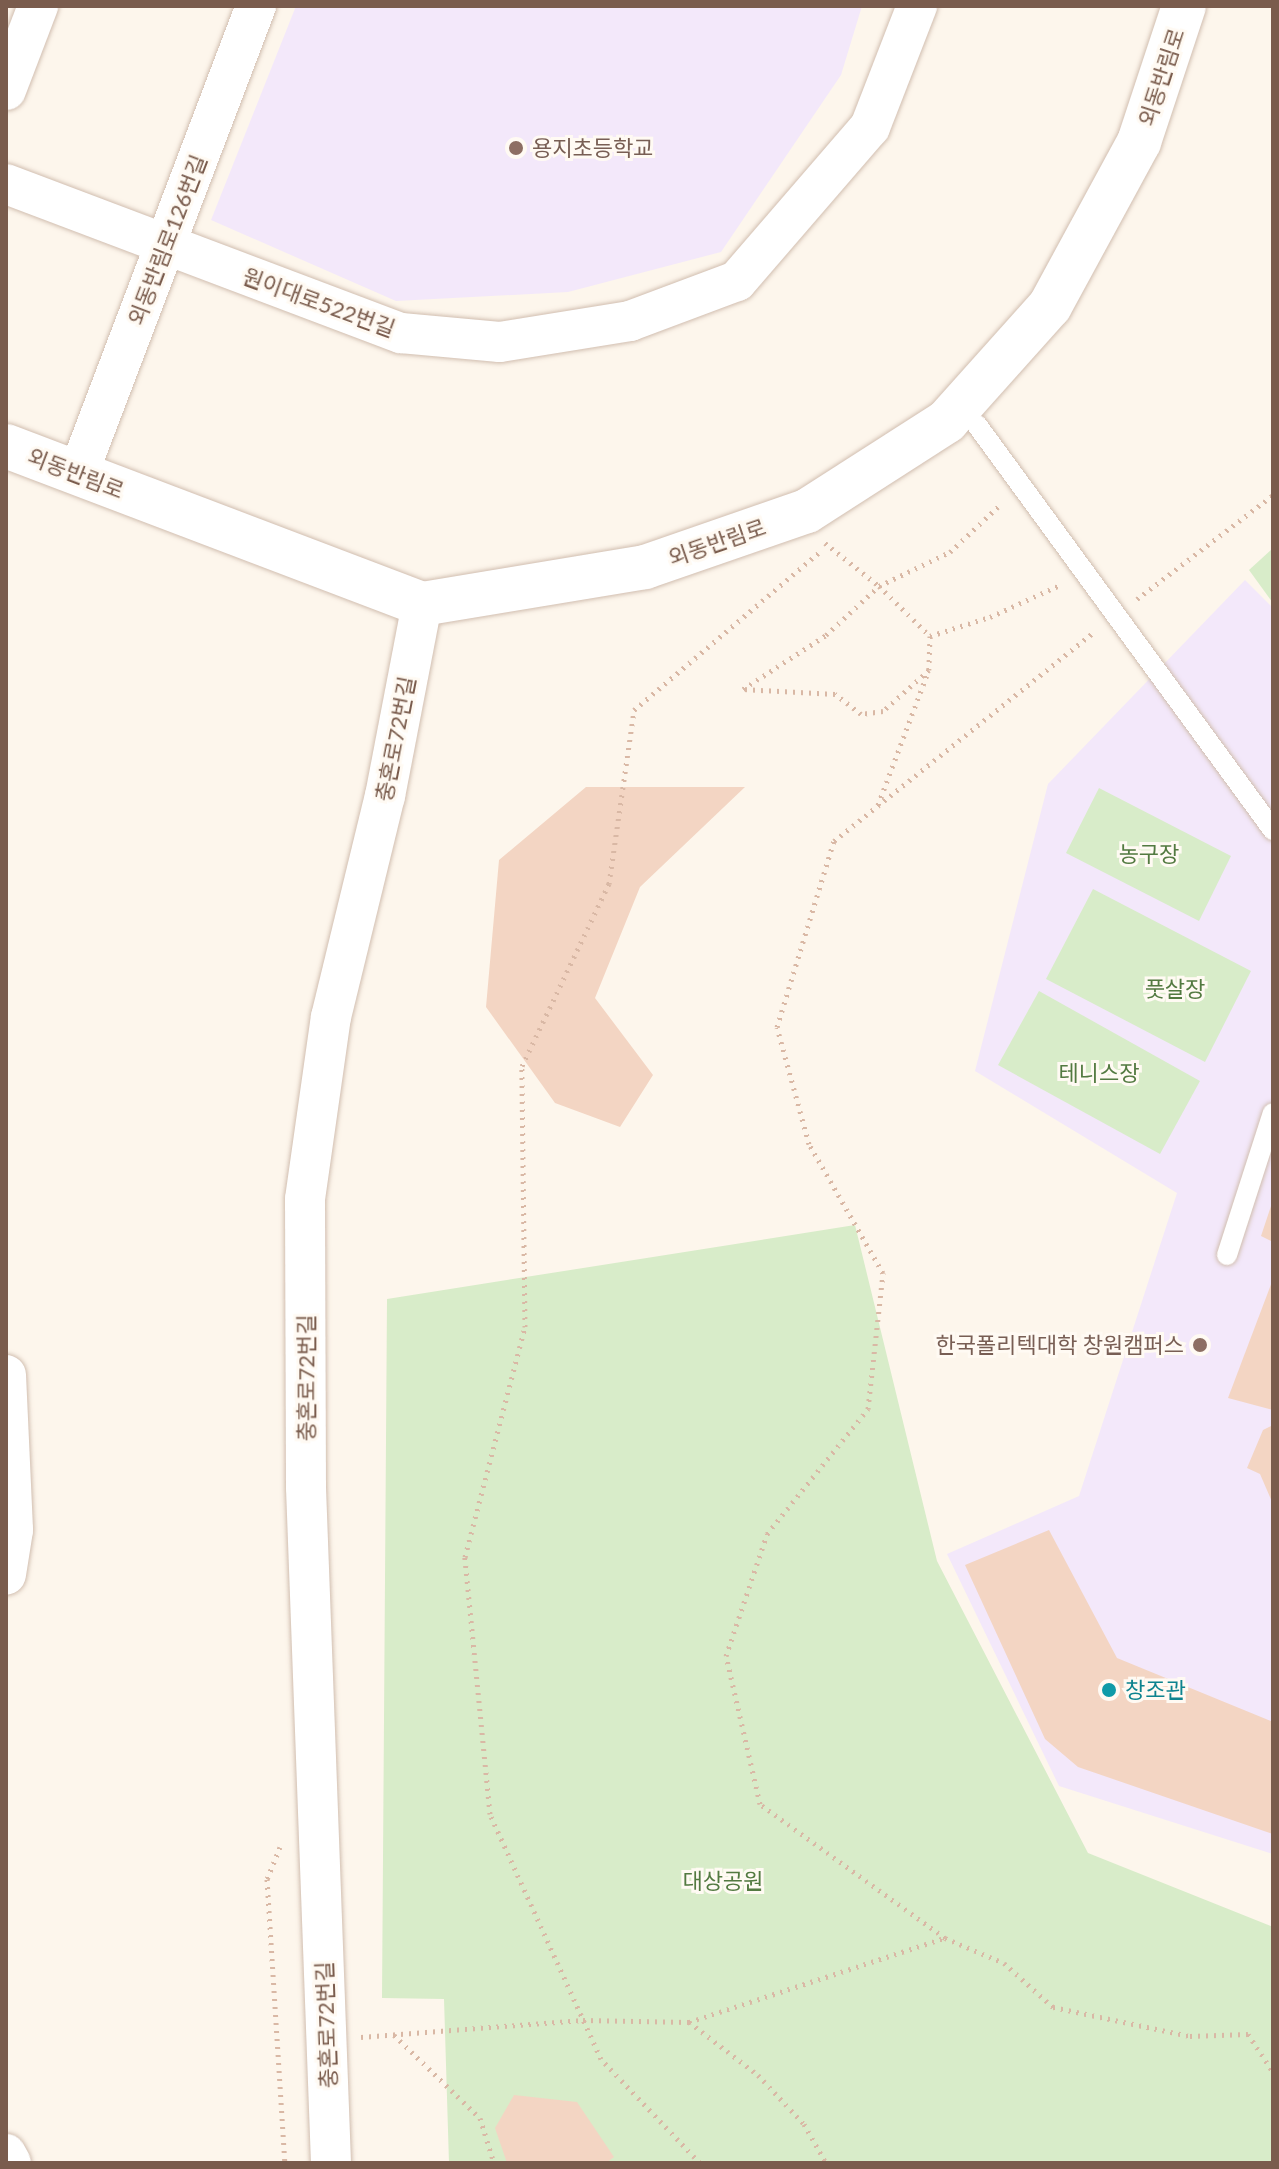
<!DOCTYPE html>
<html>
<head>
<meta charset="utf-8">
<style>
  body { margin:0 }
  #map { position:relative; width:1279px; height:2169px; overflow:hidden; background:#fdf6ec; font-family:Lato,"Noto Sans KR",sans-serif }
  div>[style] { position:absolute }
  .education>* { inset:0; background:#f3e8fa }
  .green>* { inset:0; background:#d8ecc9 }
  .building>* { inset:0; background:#f3d5c3 }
  .path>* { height:5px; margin-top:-2.5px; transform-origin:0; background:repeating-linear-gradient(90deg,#d9b8a5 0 2px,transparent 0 8px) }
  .roads { filter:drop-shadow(0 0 2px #d1beb0) drop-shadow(0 0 2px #d1beb0) }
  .service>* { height:20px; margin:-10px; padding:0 10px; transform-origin:10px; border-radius:10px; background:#fff }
  .minor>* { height:40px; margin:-20px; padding:0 20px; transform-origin:20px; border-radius:20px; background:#fff }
  .secondary>* { height:44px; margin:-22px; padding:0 22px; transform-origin:22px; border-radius:22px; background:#fff }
  .dots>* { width:22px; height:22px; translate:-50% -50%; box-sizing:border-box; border:4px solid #fffaf3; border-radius:50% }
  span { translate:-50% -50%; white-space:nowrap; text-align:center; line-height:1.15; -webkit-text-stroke:6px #fffaf3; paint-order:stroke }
  .street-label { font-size:22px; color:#7a5c4d }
  .education-label { font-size:22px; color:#785e54 }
  .left { translate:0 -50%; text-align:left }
  .right { translate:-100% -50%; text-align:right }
  .park-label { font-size:22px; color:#537a41 }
  .culture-label { font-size:22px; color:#0d838f }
  .frame { position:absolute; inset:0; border:8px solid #7a5c4d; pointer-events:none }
</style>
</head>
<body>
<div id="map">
  <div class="education">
    <div style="clip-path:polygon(296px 6px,862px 6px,841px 75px,721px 252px,568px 292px,396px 301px,211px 220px)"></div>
    <div style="clip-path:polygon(1245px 580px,1273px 608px,1273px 1854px,1059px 1786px,947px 1554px,1079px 1496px,1177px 1193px,975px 1071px,1048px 784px)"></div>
  </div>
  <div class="green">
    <div style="clip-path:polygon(1273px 548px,1273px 603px,1249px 570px)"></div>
    <div style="clip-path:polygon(1099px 788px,1231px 856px,1199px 921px,1066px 853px)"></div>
    <div style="clip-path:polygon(1093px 889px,1251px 971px,1205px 1062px,1046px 979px)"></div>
    <div style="clip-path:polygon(1039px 991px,1200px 1081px,1160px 1154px,998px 1065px)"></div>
    <div style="clip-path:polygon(855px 1225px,937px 1561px,1088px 1853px,1273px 1927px,1273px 2163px,449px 2163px,444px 1999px,382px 1998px,387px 1299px)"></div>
  </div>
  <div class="building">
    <div style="clip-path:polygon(586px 787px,745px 787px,640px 887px,595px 998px,653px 1075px,620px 1127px,555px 1103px,486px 1007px,499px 860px)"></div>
    <div style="clip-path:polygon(1273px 1200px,1273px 1242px,1261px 1236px)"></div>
    <div style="clip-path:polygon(1273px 1279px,1273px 1410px,1228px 1398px)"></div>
    <div style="clip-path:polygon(1273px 1425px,1273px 1504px,1260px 1474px,1247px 1468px,1263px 1430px)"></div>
    <div style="clip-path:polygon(1049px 1530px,1117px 1658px,1273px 1722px,1273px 1834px,1078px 1767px,1045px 1739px,965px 1565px)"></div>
    <div style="clip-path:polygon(514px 2095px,577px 2102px,614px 2157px,606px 2163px,507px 2163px,495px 2128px)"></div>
  </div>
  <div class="path">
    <div style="left:825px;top:543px;width:69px;rotate:38.5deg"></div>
    <div style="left:879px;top:586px;width:79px;rotate:-25.6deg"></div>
    <div style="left:950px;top:552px;width:70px;rotate:-43.3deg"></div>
    <div style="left:1137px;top:599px;width:171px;rotate:-37.4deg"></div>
    <div style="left:930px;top:636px;width:34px;rotate:92deg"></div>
    <div style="left:929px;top:670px;width:62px;rotate:138.3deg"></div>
    <div style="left:883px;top:711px;width:22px;rotate:172deg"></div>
    <div style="left:861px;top:714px;width:33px;rotate:-142deg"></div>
    <div style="left:835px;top:694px;width:92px;rotate:-176.9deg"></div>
    <div style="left:743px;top:689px;width:99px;rotate:-33deg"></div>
    <div style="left:826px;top:635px;width:72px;rotate:-42.8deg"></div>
    <div style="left:879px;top:586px;width:71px;rotate:44.4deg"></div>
    <div style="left:930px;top:636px;width:63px;rotate:-17.6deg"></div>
    <div style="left:990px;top:617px;width:77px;rotate:-24.6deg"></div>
    <div style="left:878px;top:805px;width:142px;rotate:-69.4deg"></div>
    <div style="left:280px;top:1847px;width:35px;rotate:112deg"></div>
    <div style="left:267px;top:1879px;width:285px;rotate:86.4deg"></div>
    <div style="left:945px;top:1938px;width:228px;rotate:-144.1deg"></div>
    <div style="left:760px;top:1804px;width:152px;rotate:-102.9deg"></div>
    <div style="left:726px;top:1656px;width:129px;rotate:-71.4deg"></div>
    <div style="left:767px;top:1534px;width:161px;rotate:-51.1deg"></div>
    <div style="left:868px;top:1409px;width:137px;rotate:-83.7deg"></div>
    <div style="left:883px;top:1273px;width:149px;rotate:-119.8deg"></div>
    <div style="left:809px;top:1144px;width:121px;rotate:-105.3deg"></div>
    <div style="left:777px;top:1027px;width:195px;rotate:-73deg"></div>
    <div style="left:834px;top:841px;width:334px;rotate:-38.8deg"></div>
    <div style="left:689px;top:2022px;width:269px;rotate:-18.2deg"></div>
    <div style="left:945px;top:1938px;width:64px;rotate:23deg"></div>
    <div style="left:1004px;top:1963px;width:66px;rotate:41.9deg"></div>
    <div style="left:1053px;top:2007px;width:140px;rotate:12deg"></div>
    <div style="left:1190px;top:2036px;width:58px;rotate:-2deg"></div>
    <div style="left:1248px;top:2034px;width:45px;rotate:56.7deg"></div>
    <div style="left:394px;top:2035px;width:120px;rotate:44deg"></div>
    <div style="left:480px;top:2118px;width:47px;rotate:72.7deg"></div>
    <div style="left:361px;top:2037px;width:223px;rotate:-4.4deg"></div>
    <div style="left:583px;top:2020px;width:106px;rotate:1.1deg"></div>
    <div style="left:689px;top:2022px;width:87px;rotate:37.5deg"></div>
    <div style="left:758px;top:2075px;width:67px;rotate:46.8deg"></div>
    <div style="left:804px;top:2124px;width:45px;rotate:60.6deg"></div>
    <div style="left:700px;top:2163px;width:144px;rotate:-133.6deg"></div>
    <div style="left:601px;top:2059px;width:269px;rotate:-114.4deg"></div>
    <div style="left:490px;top:1814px;width:258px;rotate:-95.6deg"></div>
    <div style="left:465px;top:1557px;width:238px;rotate:-75.4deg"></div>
    <div style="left:525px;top:1327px;width:261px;rotate:-90.7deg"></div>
    <div style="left:522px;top:1066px;width:202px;rotate:-64.5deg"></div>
    <div style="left:609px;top:884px;width:176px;rotate:-81.8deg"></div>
    <div style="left:634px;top:710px;width:247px;rotate:-40.4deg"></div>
  </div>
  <div class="roads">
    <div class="service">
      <div style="left:977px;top:425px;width:502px;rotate:53.84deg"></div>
      <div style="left:1227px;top:1255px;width:149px;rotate:-72.1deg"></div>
    </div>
    <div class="minor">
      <div style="left:6px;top:90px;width:90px;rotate:-69.1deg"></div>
      <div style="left:6px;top:184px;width:422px;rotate:20.7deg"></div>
      <div style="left:401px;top:333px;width:99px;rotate:5.2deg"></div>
      <div style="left:500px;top:342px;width:132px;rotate:-9.2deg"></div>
      <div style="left:630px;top:321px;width:114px;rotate:-20.5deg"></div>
      <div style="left:737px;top:281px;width:203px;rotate:-49.2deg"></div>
      <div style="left:870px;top:127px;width:130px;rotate:-68.8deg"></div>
      <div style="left:78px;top:474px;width:501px;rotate:-69.18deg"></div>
      <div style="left:6px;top:1375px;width:155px;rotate:87.4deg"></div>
      <div style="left:13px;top:1530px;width:45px;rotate:99deg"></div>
      <div style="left:6px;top:2154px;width:10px;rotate:61deg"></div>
      <div style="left:331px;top:2163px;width:676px;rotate:-92.12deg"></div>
      <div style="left:306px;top:1487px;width:288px;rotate:-90.2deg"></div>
      <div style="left:305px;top:1199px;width:184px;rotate:-81.9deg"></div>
      <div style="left:331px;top:1017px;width:228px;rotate:-76.3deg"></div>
      <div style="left:385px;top:796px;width:196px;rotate:-79.1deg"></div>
    </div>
    <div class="secondary">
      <div style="left:6px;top:446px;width:445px;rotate:20.8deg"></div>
      <div style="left:422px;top:604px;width:226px;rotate:-9.4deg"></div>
      <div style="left:645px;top:567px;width:171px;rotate:-19.1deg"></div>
      <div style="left:807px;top:511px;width:166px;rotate:-32.7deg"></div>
      <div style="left:947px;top:421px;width:154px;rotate:-48.2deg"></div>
      <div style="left:1050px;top:306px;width:187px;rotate:-61.5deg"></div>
      <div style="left:1139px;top:142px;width:143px;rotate:-71.7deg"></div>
    </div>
  </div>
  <div class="dots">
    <div style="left:516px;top:148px;background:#8d6e63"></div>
    <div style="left:1200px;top:1345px;background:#8d6e63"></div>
    <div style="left:1109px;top:1690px;background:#0f9aa8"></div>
  </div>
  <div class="street-label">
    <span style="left:1161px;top:77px;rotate:-72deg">외동반림로</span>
    <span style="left:167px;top:240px;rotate:-69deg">외동반림로126번길</span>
    <span style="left:319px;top:302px;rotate:20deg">원이대로522번길</span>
    <span style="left:76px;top:473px;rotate:21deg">외동반림로</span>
    <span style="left:717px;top:542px;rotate:-19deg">외동반림로</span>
    <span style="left:395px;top:739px;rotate:-79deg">충혼로72번길</span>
    <span style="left:306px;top:1378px;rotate:-90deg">충혼로72번길</span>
    <span style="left:326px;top:2025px;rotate:-92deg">충혼로72번길</span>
  </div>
  <div class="education-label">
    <span class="left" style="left:532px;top:148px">용지초등학교</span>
    <span class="right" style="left:1184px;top:1345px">한국폴리텍대학 창원캠퍼스</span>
  </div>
  <div class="park-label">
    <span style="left:1149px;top:854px">농구장</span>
    <span style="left:1175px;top:989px">풋살장</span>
    <span style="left:1099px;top:1073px">테니스장</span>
    <span style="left:723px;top:1881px">대상공원</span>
  </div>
  <div class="culture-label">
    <span class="left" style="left:1125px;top:1690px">창조관</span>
  </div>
  <div class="frame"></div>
</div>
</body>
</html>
